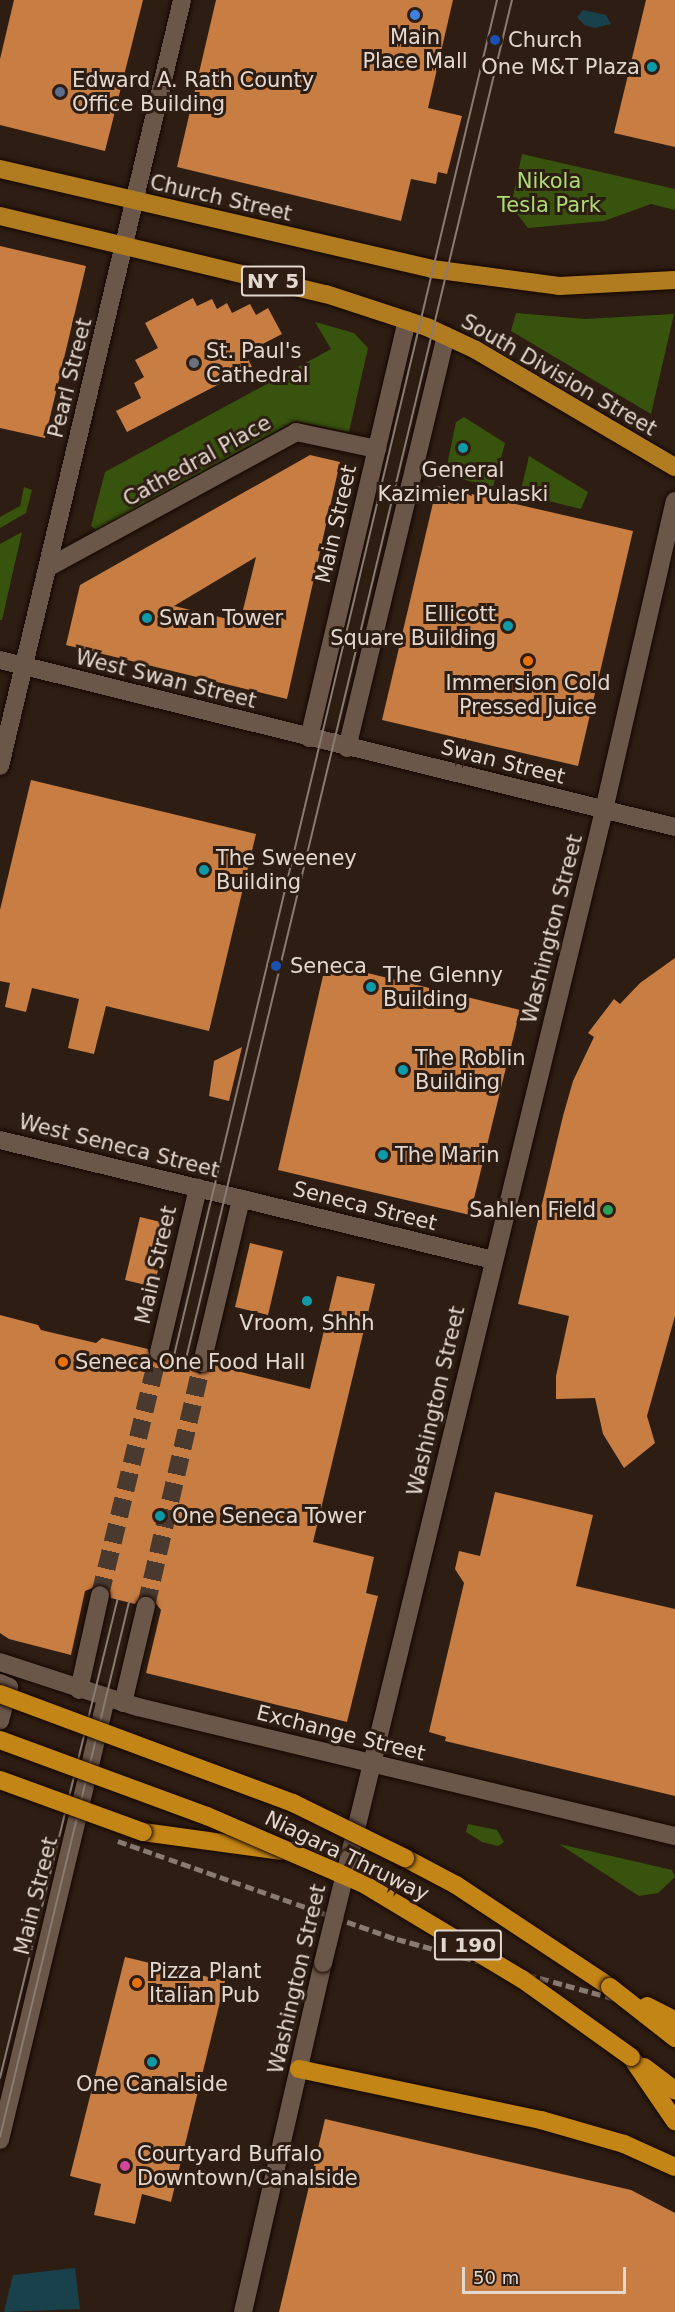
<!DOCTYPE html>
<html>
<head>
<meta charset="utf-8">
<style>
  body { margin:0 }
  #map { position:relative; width:675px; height:2312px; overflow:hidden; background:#2e1d12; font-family:"DejaVu Sans",sans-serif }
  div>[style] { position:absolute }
  .green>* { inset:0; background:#38530e }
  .water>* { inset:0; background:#19414b }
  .building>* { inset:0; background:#c87d43 }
  .minor-tunnel>* { height:18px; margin-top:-9px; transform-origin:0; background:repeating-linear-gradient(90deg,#49392e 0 18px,transparent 0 27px) }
  .roads { filter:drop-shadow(0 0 2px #150701) drop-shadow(0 0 2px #150701) }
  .minor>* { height:18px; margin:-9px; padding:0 9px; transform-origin:9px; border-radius:9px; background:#6a574a }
  .tertiary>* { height:18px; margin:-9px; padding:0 9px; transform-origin:9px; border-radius:9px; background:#6a574a }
  .trunk>* { height:18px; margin:-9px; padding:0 9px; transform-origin:9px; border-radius:9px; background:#b17c20 }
  .motorway>* { height:18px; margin:-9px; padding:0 9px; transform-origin:9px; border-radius:9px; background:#c38515 }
  .tram>* { height:1.5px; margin:-0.75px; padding:0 0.75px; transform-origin:0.75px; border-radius:0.75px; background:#897b71 }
  .rail>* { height:4.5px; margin-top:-2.25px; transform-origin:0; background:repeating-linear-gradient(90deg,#897b71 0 9px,transparent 0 13.5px) }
  .bridges { filter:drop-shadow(0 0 2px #150701) drop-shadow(0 0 2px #150701) }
  .tertiary-bridge>* { height:18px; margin:-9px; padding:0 9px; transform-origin:9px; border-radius:9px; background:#6a574a }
  .motorway-bridge>* { height:18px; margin:-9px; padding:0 9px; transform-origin:9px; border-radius:9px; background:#c38515 }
  .dots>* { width:16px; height:16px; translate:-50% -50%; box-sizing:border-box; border:3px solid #2e1d12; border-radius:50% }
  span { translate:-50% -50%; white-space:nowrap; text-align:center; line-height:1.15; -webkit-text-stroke:6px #2e1d12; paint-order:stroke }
  .shield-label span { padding:2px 4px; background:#2e1d12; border:2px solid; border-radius:4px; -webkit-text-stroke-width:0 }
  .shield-label { font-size:20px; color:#e3d8d0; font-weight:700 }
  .poi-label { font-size:21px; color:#e3d8d0 }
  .left { translate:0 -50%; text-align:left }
  .right { translate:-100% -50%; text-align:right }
  .park-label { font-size:21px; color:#acdd70 }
  .street-label { font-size:21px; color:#e3d8d0 }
  .scale { position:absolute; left:462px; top:2267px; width:164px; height:27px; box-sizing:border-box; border:3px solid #e3d8d0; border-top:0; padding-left:8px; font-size:18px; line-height:21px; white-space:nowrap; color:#e3d8d0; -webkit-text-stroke:4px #2e1d12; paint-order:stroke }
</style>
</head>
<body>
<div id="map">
  <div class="green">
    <div style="clip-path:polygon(522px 154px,675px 189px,675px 210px,651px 204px,604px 221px,528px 228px,511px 206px)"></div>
    <div style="clip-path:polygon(516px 313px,585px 319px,674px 314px,651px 414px,511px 331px)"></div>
    <div style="clip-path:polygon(315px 322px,354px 333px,368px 348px,349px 432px,295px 421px,96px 530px,91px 526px,105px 472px,331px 349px)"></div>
    <div style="clip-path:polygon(464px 417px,505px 443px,493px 487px,445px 475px,456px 422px)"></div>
    <div style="clip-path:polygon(529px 456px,588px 492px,581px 509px,520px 494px)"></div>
    <div style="clip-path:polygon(24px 487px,32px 490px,26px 513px,0 528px,0 517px,20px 506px)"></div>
    <div style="clip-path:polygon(22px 532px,2px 620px,0 620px,0 544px)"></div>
    <div style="clip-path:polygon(468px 1824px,497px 1830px,504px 1842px,498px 1846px,482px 1842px,466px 1832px)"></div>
    <div style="clip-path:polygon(559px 1844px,672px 1870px,675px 1877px,658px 1893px,639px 1896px)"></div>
  </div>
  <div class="water">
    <div style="clip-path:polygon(583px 10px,606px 15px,611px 24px,595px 28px,584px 25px,577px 17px)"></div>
    <div style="clip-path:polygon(75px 2268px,80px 2309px,4px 2312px,13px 2275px)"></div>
  </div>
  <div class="building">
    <div style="clip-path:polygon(14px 0,143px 0,105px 151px,0 125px,0 59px)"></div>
    <div style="clip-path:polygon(216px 0,453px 0,428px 108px,462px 116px,447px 174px,438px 172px,436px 184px,411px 179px,401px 221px,177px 167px)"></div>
    <div style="clip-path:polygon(646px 0,675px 0,675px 147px,614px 133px)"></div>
    <div style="clip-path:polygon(0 246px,86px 266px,45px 438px,0 428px)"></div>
    <div style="clip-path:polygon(193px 298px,197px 306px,212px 299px,217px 309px,227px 303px,232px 313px,250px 304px,256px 315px,268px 308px,282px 334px,245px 353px,252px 367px,127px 432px,116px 411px,141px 398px,134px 383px,144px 377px,135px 360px,158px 348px,145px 323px)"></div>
    <div style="clip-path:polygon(evenodd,310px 455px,340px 462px,287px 699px,66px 645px,80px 585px,310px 455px,256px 557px,240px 622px,174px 606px,256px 557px)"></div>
    <div style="clip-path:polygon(437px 486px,633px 531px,578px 766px,382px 720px)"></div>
    <div style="clip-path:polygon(31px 780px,256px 834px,209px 1031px,106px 1006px,94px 1054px,68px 1048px,79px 999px,32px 988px,26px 1012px,5px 1007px,10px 983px,0 981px,0 910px)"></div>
    <div style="clip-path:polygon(675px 958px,675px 1316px,647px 1416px,655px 1443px,624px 1468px,603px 1434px,595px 1398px,556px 1399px,556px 1376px,569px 1316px,518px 1304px,563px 1116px,573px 1081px,594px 1037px,588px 1033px,614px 999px,620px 1004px,640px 983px)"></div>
    <div style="clip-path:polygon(326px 963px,520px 1010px,470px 1215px,278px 1170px)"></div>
    <div style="clip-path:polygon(242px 1047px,229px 1101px,209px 1096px,214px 1061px)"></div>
    <div style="clip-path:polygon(140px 1217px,169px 1224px,154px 1287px,125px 1280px)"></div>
    <div style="clip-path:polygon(250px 1243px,283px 1251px,268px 1315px,235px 1307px)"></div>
    <div style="clip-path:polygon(337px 1276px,375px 1284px,313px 1542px,374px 1557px,366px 1593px,378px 1596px,347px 1722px,146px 1673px,161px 1610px,149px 1595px,142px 1595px,135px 1604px,111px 1598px,110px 1591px,103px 1584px,85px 1591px,71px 1655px,9px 1639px,0 1633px,0 1315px,38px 1325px,41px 1330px,96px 1343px,102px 1338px,148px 1349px,151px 1360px,157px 1363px,170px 1355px,191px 1360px,194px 1371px,200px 1374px,213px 1365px,310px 1389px)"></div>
    <div style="clip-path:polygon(495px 1492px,593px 1515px,576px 1586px,675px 1609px,675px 1796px,445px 1741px,446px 1737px,429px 1732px,464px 1583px,455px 1569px,459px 1551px,480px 1556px)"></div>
    <div style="clip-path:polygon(125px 1957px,225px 1981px,171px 2202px,142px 2194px,135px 2224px,94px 2215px,101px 2184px,70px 2176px)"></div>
    <div style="clip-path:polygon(325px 2119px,631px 2190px,675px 2213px,675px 2312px,279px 2312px)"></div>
  </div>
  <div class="minor-tunnel">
    <div style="left:100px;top:1595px;width:250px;rotate:-76.4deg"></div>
    <div style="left:146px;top:1606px;width:249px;rotate:-77deg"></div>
  </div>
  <div class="roads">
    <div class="minor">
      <div style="left:47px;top:568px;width:284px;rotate:-28.6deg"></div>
      <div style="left:296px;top:432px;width:83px;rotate:11.9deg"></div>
      <div style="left:309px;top:738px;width:429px;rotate:-76.8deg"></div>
      <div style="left:347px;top:748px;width:424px;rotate:-76.5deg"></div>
      <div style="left:159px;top:1352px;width:169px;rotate:-76.6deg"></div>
      <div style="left:202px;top:1363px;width:169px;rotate:-76.6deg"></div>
      <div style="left:0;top:1683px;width:10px;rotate:24deg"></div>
      <div style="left:9px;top:1687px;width:35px;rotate:105deg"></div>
      <div style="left:79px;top:1690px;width:97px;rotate:-77.5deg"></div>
      <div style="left:123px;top:1703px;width:100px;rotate:-76.7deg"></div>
      <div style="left:0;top:2140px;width:454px;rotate:-76.5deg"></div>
    </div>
    <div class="tertiary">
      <div style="left:0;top:660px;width:695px;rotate:13.9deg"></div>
      <div style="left:0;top:766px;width:787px;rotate:-76.63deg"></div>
      <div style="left:0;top:1140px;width:507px;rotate:13.68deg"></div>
      <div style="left:0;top:1662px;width:145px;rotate:18.1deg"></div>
      <div style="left:138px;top:1707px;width:552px;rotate:13.51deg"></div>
      <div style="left:349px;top:1858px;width:1079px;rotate:-76.32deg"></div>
      <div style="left:604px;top:810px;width:317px;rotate:-77.1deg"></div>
      <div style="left:243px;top:2312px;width:358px;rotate:-77.1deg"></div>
    </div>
    <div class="trunk">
      <div style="left:0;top:169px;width:443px;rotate:13deg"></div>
      <div style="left:432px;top:269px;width:128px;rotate:7.6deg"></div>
      <div style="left:559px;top:286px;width:116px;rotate:-3deg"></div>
      <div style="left:0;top:216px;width:335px;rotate:13.5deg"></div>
      <div style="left:326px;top:294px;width:106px;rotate:18.1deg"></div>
      <div style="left:427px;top:327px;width:54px;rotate:25.1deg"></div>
      <div style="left:476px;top:350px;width:231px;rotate:30.5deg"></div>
    </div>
    <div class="motorway">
      <div style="left:143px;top:1832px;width:139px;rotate:7.8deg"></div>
      <div style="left:405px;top:1858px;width:58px;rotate:27.9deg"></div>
      <div style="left:456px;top:1885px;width:185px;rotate:33.5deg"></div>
      <div style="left:631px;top:2057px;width:78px;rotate:55.5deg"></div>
      <div style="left:644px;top:2067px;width:39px;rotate:37deg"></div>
      <div style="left:299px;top:2069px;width:247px;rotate:11.9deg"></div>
      <div style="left:541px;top:2120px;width:86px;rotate:16.1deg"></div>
      <div style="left:624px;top:2144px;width:56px;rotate:24.3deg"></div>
    </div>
  </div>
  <div class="tram">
    <div style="left:174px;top:1356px;width:1394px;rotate:-76.6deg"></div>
    <div style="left:186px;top:1359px;width:1398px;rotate:-76.51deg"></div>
    <div style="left:0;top:2078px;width:492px;rotate:-76.2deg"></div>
    <div style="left:0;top:2137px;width:550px;rotate:-76.44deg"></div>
  </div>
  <div class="rail">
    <div style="left:118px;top:1841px;width:296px;rotate:19.4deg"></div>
    <div style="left:397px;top:1939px;width:288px;rotate:15.3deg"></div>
  </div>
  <div class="bridges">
    <div class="tertiary-bridge">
      <div style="left:323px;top:1963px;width:108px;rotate:-76.1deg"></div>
    </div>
    <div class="motorway-bridge">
      <div style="left:0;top:1694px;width:313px;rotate:20.4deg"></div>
      <div style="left:293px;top:1803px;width:125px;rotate:26.2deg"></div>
      <div style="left:0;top:1740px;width:221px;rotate:20.2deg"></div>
      <div style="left:207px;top:1816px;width:169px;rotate:23.4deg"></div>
      <div style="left:362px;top:1883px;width:187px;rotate:31deg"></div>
      <div style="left:522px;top:1979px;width:134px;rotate:35.6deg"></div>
      <div style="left:0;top:1780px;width:152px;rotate:20deg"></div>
      <div style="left:610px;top:1987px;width:83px;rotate:38.1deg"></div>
      <div style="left:647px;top:2006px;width:31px;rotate:27deg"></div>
    </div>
  </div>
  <div class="dots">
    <div style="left:415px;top:15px;background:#3f7fe0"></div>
    <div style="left:495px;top:40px;background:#1a4fb4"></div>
    <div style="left:652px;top:67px;background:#0f9aa8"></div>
    <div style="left:60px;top:92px;background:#5c6f8a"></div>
    <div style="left:194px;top:363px;background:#6b7280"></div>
    <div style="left:463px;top:448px;background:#0f9aa8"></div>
    <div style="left:147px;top:618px;background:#0f9aa8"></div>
    <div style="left:508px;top:626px;background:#0f9aa8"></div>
    <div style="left:528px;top:661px;background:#e8710a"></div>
    <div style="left:204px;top:870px;background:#0f9aa8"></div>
    <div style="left:276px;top:966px;background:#1a4fb4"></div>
    <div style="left:371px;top:987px;background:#0f9aa8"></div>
    <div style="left:403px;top:1070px;background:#0f9aa8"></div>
    <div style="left:383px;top:1155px;background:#0f9aa8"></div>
    <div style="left:608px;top:1210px;background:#2e9e5b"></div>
    <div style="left:307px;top:1301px;background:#0f9aa8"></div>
    <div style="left:63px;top:1362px;background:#e8710a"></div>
    <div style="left:160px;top:1516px;background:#0f9aa8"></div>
    <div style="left:137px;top:1983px;background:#e8710a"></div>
    <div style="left:152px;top:2062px;background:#0f9aa8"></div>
    <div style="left:125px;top:2166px;background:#d1479c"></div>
  </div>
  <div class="shield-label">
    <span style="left:273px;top:281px">NY 5</span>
    <span style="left:468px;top:1945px">I 190</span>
  </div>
  <div class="poi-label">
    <span style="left:415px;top:49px">Main<br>Place Mall</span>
    <span class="left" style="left:508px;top:40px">Church</span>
    <span class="right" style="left:640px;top:67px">One M&amp;T Plaza</span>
    <span class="left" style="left:72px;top:92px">Edward A. Rath County<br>Office Building</span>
    <span class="left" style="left:206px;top:363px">St. Paul's<br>Cathedral</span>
    <span style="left:463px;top:482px">General<br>Kazimier Pulaski</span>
    <span class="right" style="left:496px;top:626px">Ellicott<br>Square Building</span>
    <span class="left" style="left:159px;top:618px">Swan Tower</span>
    <span style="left:528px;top:695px">Immersion Cold<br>Pressed Juice</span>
    <span class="left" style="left:216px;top:870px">The Sweeney<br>Building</span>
    <span class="left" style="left:290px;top:966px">Seneca</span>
    <span class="left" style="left:383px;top:987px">The Glenny<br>Building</span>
    <span class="left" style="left:415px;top:1070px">The Roblin<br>Building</span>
    <span class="left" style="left:395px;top:1155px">The Marin</span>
    <span class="right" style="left:596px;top:1210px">Sahlen Field</span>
    <span style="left:307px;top:1323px">Vroom, Shhh</span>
    <span class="left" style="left:75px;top:1362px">Seneca One Food Hall</span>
    <span class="left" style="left:172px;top:1516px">One Seneca Tower</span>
    <span class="left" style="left:149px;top:1983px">Pizza Plant<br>Italian Pub</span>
    <span style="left:152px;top:2084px">One Canalside</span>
    <span class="left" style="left:137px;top:2166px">Courtyard Buffalo<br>Downtown/Canalside</span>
  </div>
  <div class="park-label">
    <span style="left:549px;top:193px">Nikola<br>Tesla Park</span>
  </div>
  <div class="street-label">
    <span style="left:221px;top:198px;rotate:13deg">Church Street</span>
    <span style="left:559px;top:375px;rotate:30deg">South Division Street</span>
    <span style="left:70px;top:378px;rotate:-76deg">Pearl Street</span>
    <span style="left:197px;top:461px;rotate:-29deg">Cathedral Place</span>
    <span style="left:336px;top:524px;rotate:-77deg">Main Street</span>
    <span style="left:166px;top:679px;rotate:14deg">West Swan Street</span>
    <span style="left:503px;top:762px;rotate:14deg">Swan Street</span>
    <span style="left:552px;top:929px;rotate:-76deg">Washington Street</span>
    <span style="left:119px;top:1146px;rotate:14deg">West Seneca Street</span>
    <span style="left:365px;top:1206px;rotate:14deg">Seneca Street</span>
    <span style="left:156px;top:1265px;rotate:-77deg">Main Street</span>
    <span style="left:436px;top:1401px;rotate:-77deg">Washington Street</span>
    <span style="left:341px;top:1733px;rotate:14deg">Exchange Street</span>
    <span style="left:347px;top:1856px;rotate:26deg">Niagara Thruway</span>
    <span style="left:36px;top:1896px;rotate:-76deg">Main Street</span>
    <span style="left:297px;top:1979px;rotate:-77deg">Washington Street</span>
  </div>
  <div class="scale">50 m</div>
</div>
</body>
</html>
